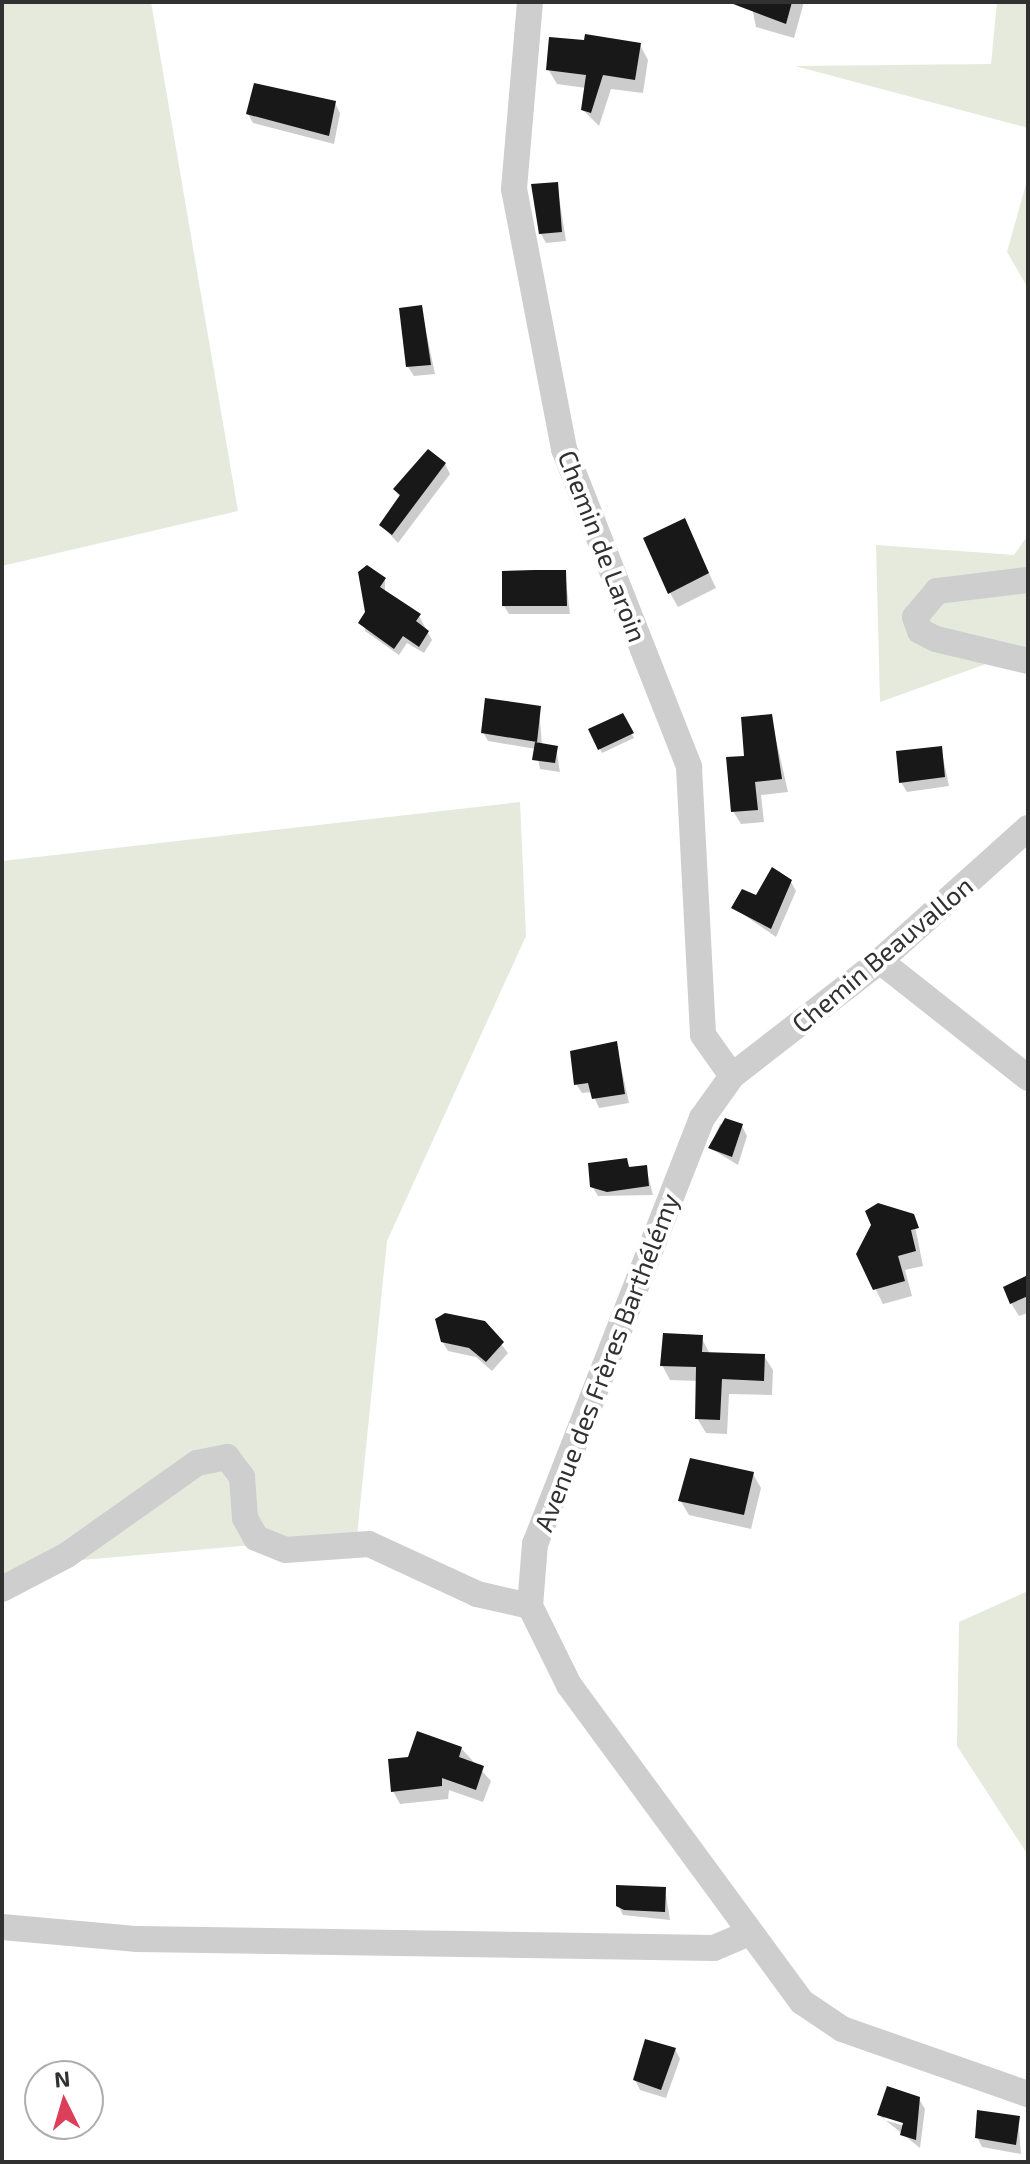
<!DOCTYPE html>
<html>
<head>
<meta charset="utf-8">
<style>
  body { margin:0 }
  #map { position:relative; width:1030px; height:2164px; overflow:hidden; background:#fff; font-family:"Exo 2",sans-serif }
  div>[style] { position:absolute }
  .green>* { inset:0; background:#e5eadd }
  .shadow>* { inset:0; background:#0003 }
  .building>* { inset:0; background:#181818 }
  .minor>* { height:26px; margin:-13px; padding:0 13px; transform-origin:13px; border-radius:13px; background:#cecece }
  span { translate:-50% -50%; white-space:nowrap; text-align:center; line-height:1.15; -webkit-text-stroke:8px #fff; paint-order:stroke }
  .street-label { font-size:26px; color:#313131 }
  .frame { position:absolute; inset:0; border:4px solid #313131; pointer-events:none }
  .north { position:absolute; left:24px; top:2060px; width:80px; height:80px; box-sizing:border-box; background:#fff; border:2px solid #adadad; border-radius:50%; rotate:355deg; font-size:22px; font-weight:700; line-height:32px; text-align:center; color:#313131 }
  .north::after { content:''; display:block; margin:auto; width:28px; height:36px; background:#dc3f59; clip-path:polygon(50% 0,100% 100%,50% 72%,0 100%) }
</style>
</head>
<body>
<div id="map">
  <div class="green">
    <div style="clip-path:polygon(2px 2px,151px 2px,238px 511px,2px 566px)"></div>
    <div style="clip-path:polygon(997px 2px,1028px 2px,1028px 128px,795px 66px,991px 64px)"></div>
    <div style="clip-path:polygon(1028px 177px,1028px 288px,1007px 252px)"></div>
    <div style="clip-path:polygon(1028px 535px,1028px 649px,880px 702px,876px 545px,1014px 555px)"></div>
    <div style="clip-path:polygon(520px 802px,526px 936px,387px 1241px,357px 1536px,59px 1562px,2px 1592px,2px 861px)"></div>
    <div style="clip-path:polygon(1028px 1591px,1028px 1855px,957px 1746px,959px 1622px)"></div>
  </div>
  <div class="shadow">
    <div style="clip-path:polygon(751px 2px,804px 2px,794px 38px,756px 27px)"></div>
    <div style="clip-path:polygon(640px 45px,648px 60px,643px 93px,611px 89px,599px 126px,583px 110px,586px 88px,557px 84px,548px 69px)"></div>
    <div style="clip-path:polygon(335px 103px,340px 113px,334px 144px,253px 123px,248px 114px)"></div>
    <div style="clip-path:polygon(557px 184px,566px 241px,546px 243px,541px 234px)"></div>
    <div style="clip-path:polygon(421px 307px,435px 374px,414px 376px,408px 367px)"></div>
    <div style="clip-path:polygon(445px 464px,450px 474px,398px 543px,382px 526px,401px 499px,395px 490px)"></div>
    <div style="clip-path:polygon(684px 521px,716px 588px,678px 607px,670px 593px)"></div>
    <div style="clip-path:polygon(367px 567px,385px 579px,385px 593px,419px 616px,432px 640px,424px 653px,407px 643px,399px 655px,365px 631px)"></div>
    <div style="clip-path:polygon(565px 572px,570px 614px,509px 614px,504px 606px)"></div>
    <div style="clip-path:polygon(539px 708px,542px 745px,556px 748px,560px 772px,540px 769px,536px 749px,488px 741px,483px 732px)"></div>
    <div style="clip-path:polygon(622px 716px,634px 738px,602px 753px,590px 730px)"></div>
    <div style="clip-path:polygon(771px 717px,788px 792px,761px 795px,764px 822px,741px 824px,733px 811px,746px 757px)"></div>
    <div style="clip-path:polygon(941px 748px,949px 786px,907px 792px,901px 782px)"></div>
    <div style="clip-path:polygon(791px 882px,796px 891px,776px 937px,734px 908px)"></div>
    <div style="clip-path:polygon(616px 1043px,629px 1103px,599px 1108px,592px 1092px,582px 1093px,576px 1084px)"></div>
    <div style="clip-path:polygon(720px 1124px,742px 1126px,747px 1136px,738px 1165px,710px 1148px)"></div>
    <div style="clip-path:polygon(626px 1161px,631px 1169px,646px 1167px,653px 1195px,598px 1196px,592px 1186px)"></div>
    <div style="clip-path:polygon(913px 1216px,923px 1266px,905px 1270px,912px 1296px,883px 1304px,858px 1254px)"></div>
    <div style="clip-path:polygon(1028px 1272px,1028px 1313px,1019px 1316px,1011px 1303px)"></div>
    <div style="clip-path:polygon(484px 1322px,508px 1353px,492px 1371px,476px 1357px,448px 1351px,442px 1341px)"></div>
    <div style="clip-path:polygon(701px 1337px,710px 1354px,764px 1356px,773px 1370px,772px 1395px,729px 1394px,727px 1434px,706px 1433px,697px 1418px,698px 1381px,670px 1380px,662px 1365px)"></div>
    <div style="clip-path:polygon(753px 1474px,761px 1488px,751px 1529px,689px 1515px,680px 1500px)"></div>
    <div style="clip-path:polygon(461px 1748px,491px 1781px,483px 1802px,449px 1790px,448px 1799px,400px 1804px,393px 1791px)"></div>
    <div style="clip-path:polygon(665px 1889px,670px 1920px,623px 1915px,618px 1905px)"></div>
    <div style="clip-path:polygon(675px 2049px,680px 2059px,666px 2098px,640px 2090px,635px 2080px)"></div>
    <div style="clip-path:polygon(evenodd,919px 2099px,925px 2109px,920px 2148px,879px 2115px,919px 2099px,884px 2115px,913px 2124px,912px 2128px,884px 2120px,884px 2115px)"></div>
    <div style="clip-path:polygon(1018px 2118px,1021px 2154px,982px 2147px,977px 2137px)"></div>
  </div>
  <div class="building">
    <div style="clip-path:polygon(728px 2px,792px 2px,786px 24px)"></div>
    <div style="clip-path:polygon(585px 34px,641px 43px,635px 80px,603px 75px,591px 113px,581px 110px,586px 75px,546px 70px,549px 37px,584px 40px)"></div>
    <div style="clip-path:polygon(254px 83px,336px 101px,329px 136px,246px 114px)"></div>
    <div style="clip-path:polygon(558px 182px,562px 232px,539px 234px,531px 184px)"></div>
    <div style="clip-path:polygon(422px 305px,431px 365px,406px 367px,399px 308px)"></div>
    <div style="clip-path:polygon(428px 449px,446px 463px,392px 535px,379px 525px,400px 495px,393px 489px)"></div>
    <div style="clip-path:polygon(685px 518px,709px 573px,668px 594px,643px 538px)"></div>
    <div style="clip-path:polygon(367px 565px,386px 578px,380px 587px,421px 614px,416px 621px,429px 631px,419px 647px,403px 636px,394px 649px,358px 623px,365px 612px,358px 572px)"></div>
    <div style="clip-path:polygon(534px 570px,566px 570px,567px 606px,502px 606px,502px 571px)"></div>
    <div style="clip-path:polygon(485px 698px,541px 706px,537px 742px,481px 733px)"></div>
    <div style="clip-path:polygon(623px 713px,634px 733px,598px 750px,588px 729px)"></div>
    <div style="clip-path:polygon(772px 714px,782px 779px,755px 782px,758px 810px,731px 812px,726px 757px,744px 756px,741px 717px)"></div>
    <div style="clip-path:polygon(535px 742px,558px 746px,555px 763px,532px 760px)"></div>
    <div style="clip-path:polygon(942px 746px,945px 777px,899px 783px,896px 751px)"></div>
    <div style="clip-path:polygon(772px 867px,792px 880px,771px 929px,731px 908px,742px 889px,756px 895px)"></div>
    <div style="clip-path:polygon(617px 1041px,625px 1094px,592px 1099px,588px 1083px,574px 1085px,570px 1051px)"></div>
    <div style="clip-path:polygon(725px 1118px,743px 1124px,732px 1157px,708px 1148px)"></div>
    <div style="clip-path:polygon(627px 1158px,629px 1167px,647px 1165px,649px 1186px,607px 1192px,590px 1187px,588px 1163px)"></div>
    <div style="clip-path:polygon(878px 1203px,914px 1214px,919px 1228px,911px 1230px,916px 1251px,898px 1256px,905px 1281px,873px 1290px,856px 1254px,871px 1225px,865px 1211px)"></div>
    <div style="clip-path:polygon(1028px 1275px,1028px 1296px,1010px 1304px,1003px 1287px)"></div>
    <div style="clip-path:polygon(445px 1313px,485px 1321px,504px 1342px,486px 1362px,469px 1348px,441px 1342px,435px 1319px)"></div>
    <div style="clip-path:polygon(663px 1333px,703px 1335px,702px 1352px,765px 1354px,764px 1381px,722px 1379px,720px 1420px,695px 1419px,696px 1367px,660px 1366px)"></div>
    <div style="clip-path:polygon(690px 1458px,754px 1472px,744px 1515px,678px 1501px)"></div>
    <div style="clip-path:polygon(417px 1731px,462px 1747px,459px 1757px,484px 1766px,476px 1790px,442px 1778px,442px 1786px,391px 1792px,388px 1759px,408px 1757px)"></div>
    <div style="clip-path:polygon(616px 1885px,666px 1887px,665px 1912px,624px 1910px,616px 1906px)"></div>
    <div style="clip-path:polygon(645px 2039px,676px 2048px,661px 2090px,633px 2080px)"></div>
    <div style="clip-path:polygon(887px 2086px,920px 2097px,916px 2140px,900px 2135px,903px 2123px,877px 2115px)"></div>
    <div style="clip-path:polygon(977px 2110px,1020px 2116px,1016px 2145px,975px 2138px)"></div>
  </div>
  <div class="minor">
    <div style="left:530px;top:2px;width:188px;rotate:94.9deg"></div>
    <div style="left:514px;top:189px;width:265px;rotate:79.1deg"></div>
    <div style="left:564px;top:449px;width:342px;rotate:68.5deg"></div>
    <div style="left:689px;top:767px;width:268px;rotate:87deg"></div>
    <div style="left:703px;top:1035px;width:50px;rotate:54.7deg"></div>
    <div style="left:1028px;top:580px;width:92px;rotate:173.1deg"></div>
    <div style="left:937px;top:591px;width:34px;rotate:130deg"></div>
    <div style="left:915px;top:617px;width:15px;rotate:70deg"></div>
    <div style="left:920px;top:631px;width:18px;rotate:27deg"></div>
    <div style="left:936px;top:639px;width:95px;rotate:13.4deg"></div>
    <div style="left:1028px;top:828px;width:199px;rotate:138.1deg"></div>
    <div style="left:880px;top:961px;width:187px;rotate:142.2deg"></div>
    <div style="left:732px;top:1076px;width:52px;rotate:125.5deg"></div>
    <div style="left:702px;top:1118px;width:458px;rotate:111.4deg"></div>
    <div style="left:535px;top:1544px;width:62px;rotate:94.6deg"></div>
    <div style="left:530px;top:1606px;width:88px;rotate:63.7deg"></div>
    <div style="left:569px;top:1685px;width:393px;rotate:53.7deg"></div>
    <div style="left:802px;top:2002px;width:48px;rotate:34deg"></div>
    <div style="left:842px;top:2029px;width:197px;rotate:19.3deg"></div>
    <div style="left:880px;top:961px;width:189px;rotate:38.3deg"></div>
    <div style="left:2px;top:1589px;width:73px;rotate:-27.6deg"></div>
    <div style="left:67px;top:1555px;width:159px;rotate:-35.3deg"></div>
    <div style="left:197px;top:1463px;width:31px;rotate:-11deg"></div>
    <div style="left:227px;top:1457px;width:25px;rotate:53deg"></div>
    <div style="left:242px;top:1477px;width:41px;rotate:85.8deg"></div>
    <div style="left:245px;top:1518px;width:23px;rotate:61deg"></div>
    <div style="left:256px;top:1538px;width:31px;rotate:22deg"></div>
    <div style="left:285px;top:1550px;width:84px;rotate:-4.1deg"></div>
    <div style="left:369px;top:1544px;width:119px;rotate:24.8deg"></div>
    <div style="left:477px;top:1594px;width:54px;rotate:12.8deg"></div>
    <div style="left:2px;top:1927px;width:136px;rotate:5.1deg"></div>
    <div style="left:137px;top:1939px;width:577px;rotate:0.89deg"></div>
    <div style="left:714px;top:1948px;width:39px;rotate:-23deg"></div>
  </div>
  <div class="street-label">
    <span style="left:603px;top:546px;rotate:69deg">Chemin de Laroin</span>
    <span style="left:882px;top:954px;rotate:-40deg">Chemin Beauvallon</span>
    <span style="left:606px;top:1362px;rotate:-69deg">Avenue des Frères Barthélémy</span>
  </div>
  <div class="frame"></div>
  <div class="north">N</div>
</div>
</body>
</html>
